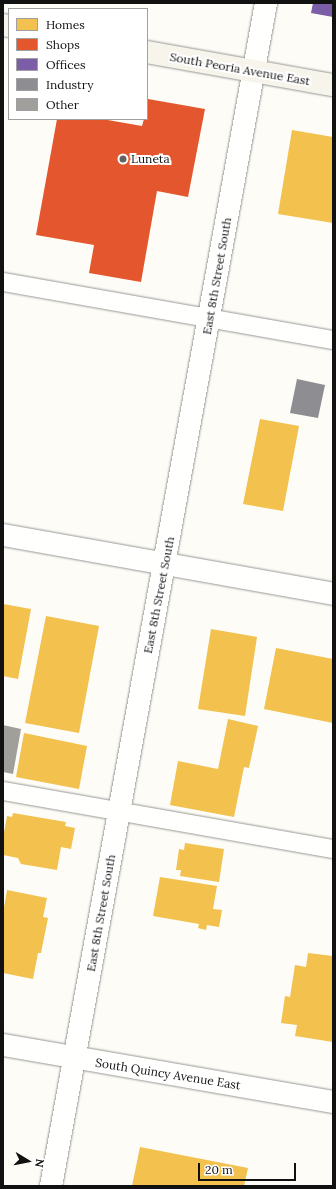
<!DOCTYPE html>
<html>
<head>
<meta charset="utf-8">
<style>
  body { margin:0 }
  #map { position:relative; width:336px; height:1189px; overflow:hidden; background:#fdfcf7; font-family:Lora,serif }
  div>[style] { position:absolute }
  .homes>* { inset:0; background:#f2c14e }
  .shops>* { inset:0; background:#e4572e }
  .offices>* { inset:0; background:#7b5ea7 }
  .industry>* { inset:0; background:#8d8d92 }
  .building>* { inset:0; background:#a19f9c }
  .roads { filter:drop-shadow(0 0 1px #979795) drop-shadow(0 0 1px #979795) }
  .service>* { height:18px; margin:-9px; padding:0 9px; transform-origin:9px; border-radius:9px; background:#fffffe }
  .minor>* { height:22px; margin:-11px; padding:0 11px; transform-origin:11px; border-radius:11px; background:#fffffe }
  .secondary>* { height:22px; margin:-11px; padding:0 11px; transform-origin:11px; border-radius:11px; background:#f6f4eb }
  .dots>* { width:11px; height:11px; translate:-50% -50%; box-sizing:border-box; border:2px solid #fff; border-radius:50% }
  span { translate:-50% -50%; white-space:nowrap; text-align:center; line-height:1.15; -webkit-text-stroke:4px #fff; paint-order:stroke }
  .street-label { font-size:12px; color:#111 }
  .poi-label { font-size:12px; color:#111 }
  .left { translate:0 -50%; text-align:left }
  .frame { position:absolute; inset:0; border:4px solid #111; pointer-events:none }
  .legend { position:absolute; left:8px; top:8px; width:140px; height:112px; box-sizing:border-box; background:#fff; border:1px solid #a0a0a0; margin:0; padding:5px 7px; list-style:none; font-size:12px; color:#111 }
  .legend li { display:flex; align-items:center; gap:8px; height:20px }
  .legend b { width:20px; border:1px solid #a0a0a0 }
  .north { position:absolute; left:8px; top:1141px; width:40px; height:40px; -webkit-text-stroke:3px #fff; paint-order:stroke; rotate:100deg; font-size:11px; font-weight:700; line-height:16px; text-align:center; color:#111 }
  .north::after { content:''; display:block; margin:auto; width:14px; height:18px; background:#111; clip-path:polygon(50% 0,100% 100%,50% 72%,0 100%) }
  .scale { position:absolute; left:198px; top:1163px; width:98px; height:18px; box-sizing:border-box; border:2px solid #111; border-top:0; padding-left:5px; font-size:12px; line-height:14px; white-space:nowrap; color:#111; -webkit-text-stroke:3px #fff; paint-order:stroke }
</style>
</head>
<body>
<div id="map">
  <div class="homes">
    <div style="clip-path:polygon(292px 130px,333px 137px,333px 223px,278px 214px)"></div>
    <div style="clip-path:polygon(260px 419px,299px 426px,283px 511px,243px 504px)"></div>
    <div style="clip-path:polygon(3px 604px,31px 609px,18px 679px,3px 676px)"></div>
    <div style="clip-path:polygon(46px 616px,99px 626px,79px 733px,25px 723px)"></div>
    <div style="clip-path:polygon(211px 629px,257px 637px,245px 716px,198px 709px)"></div>
    <div style="clip-path:polygon(276px 648px,333px 659px,333px 723px,264px 709px)"></div>
    <div style="clip-path:polygon(228px 719px,258px 726px,249px 768px,244px 767px,234px 817px,170px 805px,178px 761px,218px 769px)"></div>
    <div style="clip-path:polygon(24px 733px,87px 746px,79px 789px,16px 777px)"></div>
    <div style="clip-path:polygon(13px 813px,66px 822px,65px 826px,75px 828px,71px 849px,61px 847px,57px 870px,21px 864px,18px 858px,3px 855px,3px 838px,7px 816px,12px 817px)"></div>
    <div style="clip-path:polygon(185px 843px,224px 849px,219px 882px,180px 876px,181px 870px,176px 870px,179px 849px,184px 850px)"></div>
    <div style="clip-path:polygon(160px 877px,217px 886px,213px 909px,222px 910px,219px 927px,207px 925px,206px 930px,198px 928px,199px 924px,153px 916px)"></div>
    <div style="clip-path:polygon(7px 890px,47px 898px,43px 917px,48px 918px,41px 953px,38px 953px,33px 979px,3px 973px,3px 913px)"></div>
    <div style="clip-path:polygon(308px 953px,333px 956px,333px 1042px,295px 1036px,297px 1025px,281px 1023px,285px 996px,290px 997px,295px 965px,306px 967px)"></div>
    <div style="clip-path:polygon(140px 1147px,248px 1168px,244px 1186px,132px 1186px)"></div>
  </div>
  <div class="shops">
    <div style="clip-path:polygon(148px 99px,205px 109px,188px 197px,157px 191px,141px 282px,89px 273px,94px 245px,36px 235px,57px 119px,102px 119px,142px 126px,144px 119px,147px 119px)"></div>
  </div>
  <div class="offices">
    <div style="clip-path:polygon(313px 3px,333px 3px,333px 17px,311px 13px)"></div>
  </div>
  <div class="industry">
    <div style="clip-path:polygon(297px 379px,325px 385px,318px 418px,290px 413px)"></div>
  </div>
  <div class="building">
    <div style="clip-path:polygon(3px 725px,21px 729px,13px 774px,3px 772px)"></div>
  </div>
  <div class="roads">
    <div class="service">
      <div style="left:3px;top:282px;width:335px;rotate:10deg"></div>
      <div style="left:3px;top:791px;width:335px;rotate:10deg"></div>
    </div>
    <div class="minor">
      <div style="left:3px;top:535px;width:335px;rotate:10.1deg"></div>
      <div style="left:3px;top:1045px;width:335px;rotate:9.8deg"></div>
      <div style="left:51px;top:1186px;width:1202px;rotate:-79.7deg"></div>
    </div>
    <div class="secondary">
      <div style="left:3px;top:25px;width:6px;rotate:9deg"></div>
      <div style="left:147px;top:52px;width:189px;rotate:10.1deg"></div>
    </div>
  </div>
  <div class="dots">
    <div style="left:123px;top:159px;background:#646362"></div>
  </div>
  <div class="street-label">
    <span style="left:240px;top:69px;rotate:10deg">South Peoria Avenue East</span>
    <span style="left:217px;top:276px;rotate:-80deg">East 8th Street South</span>
    <span style="left:159px;top:595px;rotate:-79deg">East 8th Street South</span>
    <span style="left:101px;top:913px;rotate:-80deg">East 8th Street South</span>
    <span style="left:168px;top:1074px;rotate:9deg">South Quincy Avenue East</span>
  </div>
  <div class="poi-label">
    <span class="left" style="left:131px;top:159px">Luneta</span>
  </div>
  <div class="frame"></div>
  <ul class="legend">
  <li><b style="height:11px;background:#f2c14e"></b>Homes</li>
  <li><b style="height:11px;background:#e4572e"></b>Shops</li>
  <li><b style="height:11px;background:#7b5ea7"></b>Offices</li>
  <li><b style="height:11px;background:#8d8d92"></b>Industry</li>
  <li><b style="height:11px;background:#a19f9c"></b>Other</li>
  </ul>
  <div class="north">N</div>
  <div class="scale">20 m</div>
</div>
</body>
</html>
